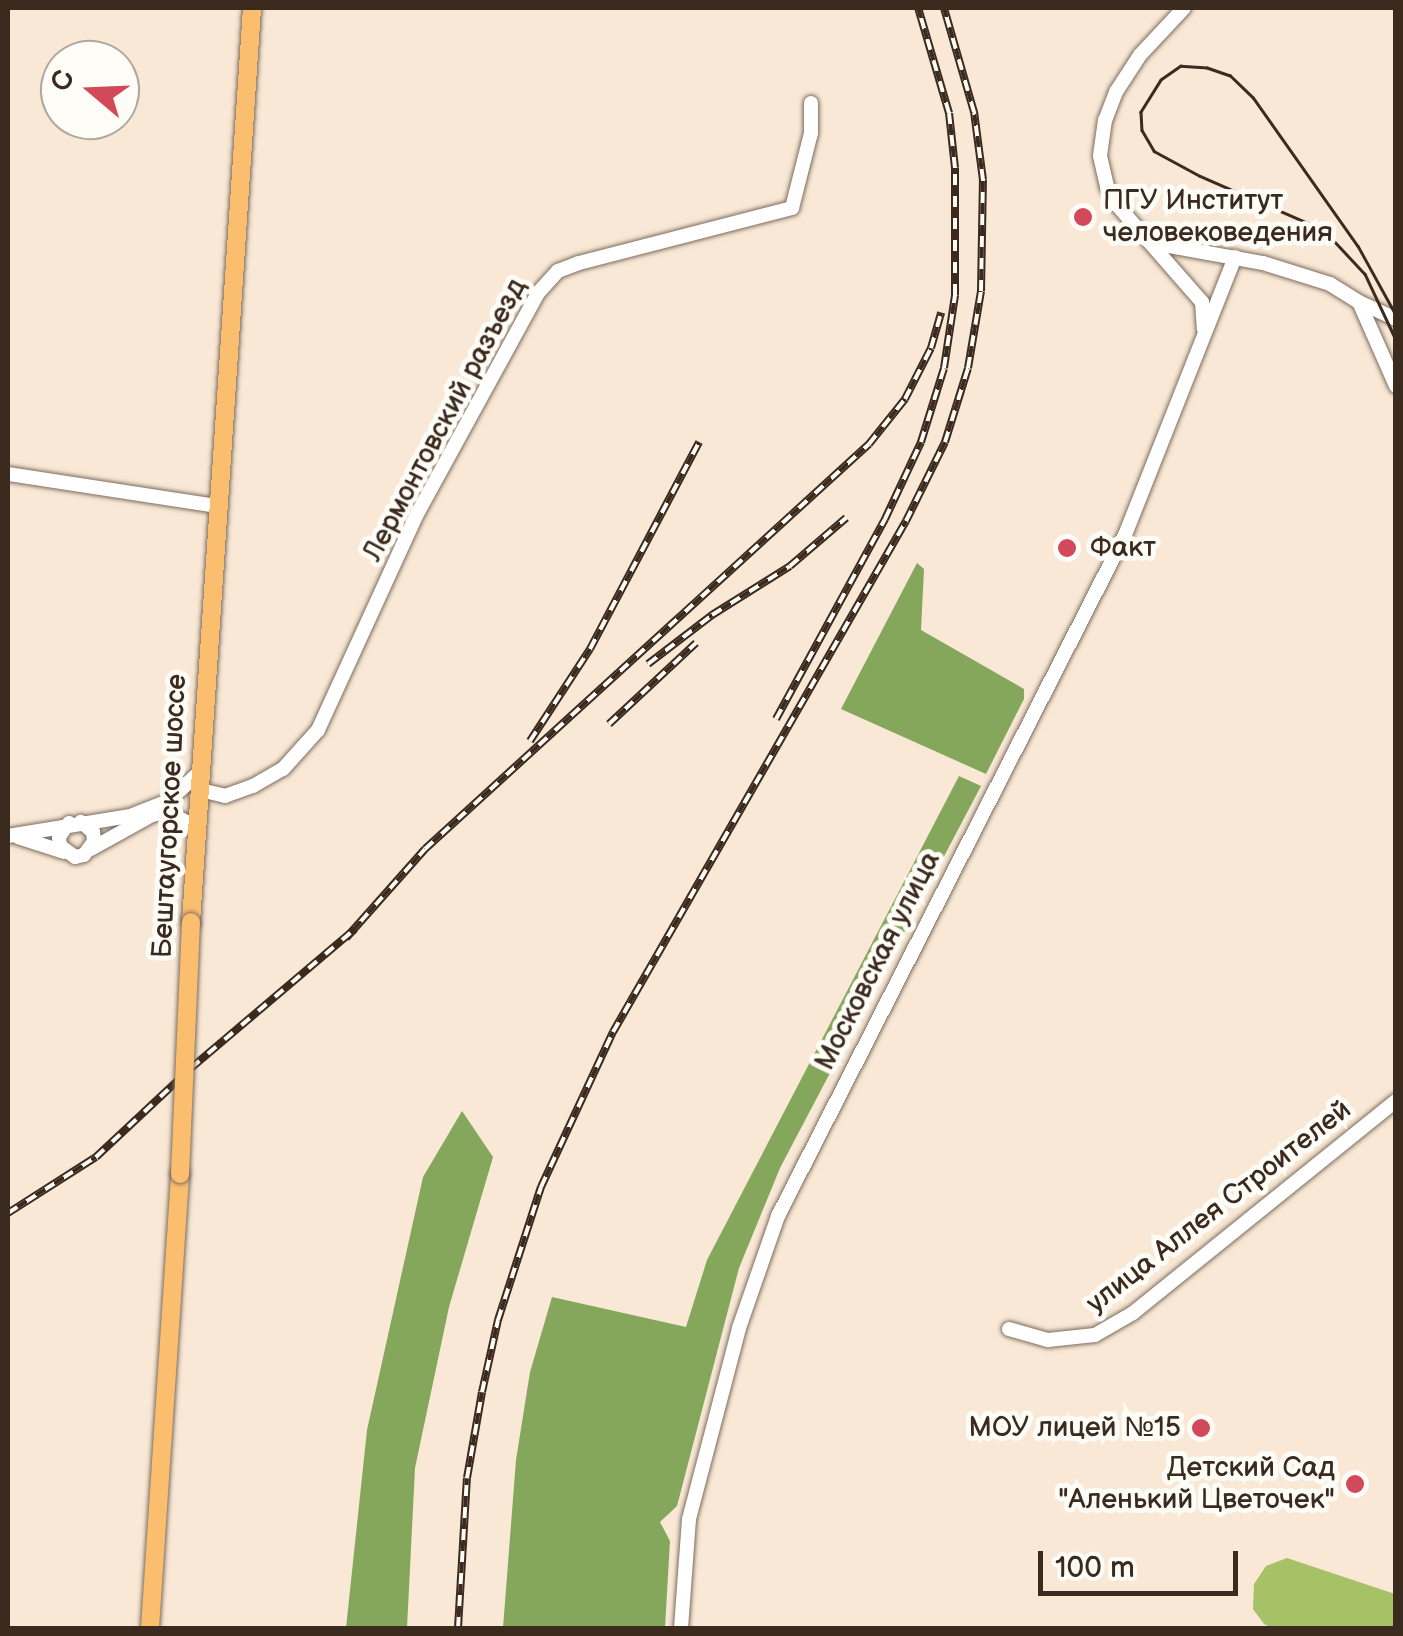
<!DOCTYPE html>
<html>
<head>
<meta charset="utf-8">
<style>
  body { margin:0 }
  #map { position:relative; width:1403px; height:1636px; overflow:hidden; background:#f8e8d5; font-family:"Balsamiq Sans",sans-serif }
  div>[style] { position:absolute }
  .green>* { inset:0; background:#a7c167 }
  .forest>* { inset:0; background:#85a75c }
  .roads { filter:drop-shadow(0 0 2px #7d6c5e) drop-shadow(0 0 2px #7d6c5e) }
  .minor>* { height:14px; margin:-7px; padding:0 7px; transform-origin:7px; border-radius:7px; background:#fff }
  .major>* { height:18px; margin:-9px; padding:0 9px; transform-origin:9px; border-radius:9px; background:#fbbe6e }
  .tram>* { height:2.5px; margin:-1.25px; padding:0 1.25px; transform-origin:1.25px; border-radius:1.25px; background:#3b2a1e }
  .rail>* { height:8px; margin-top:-4px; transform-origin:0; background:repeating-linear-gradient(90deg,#fdfcf7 0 11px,#3b2a1e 0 22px); box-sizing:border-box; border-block:2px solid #3b2a1e }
  .bridges { filter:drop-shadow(0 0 2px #7d6c5e) drop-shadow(0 0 2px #7d6c5e) }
  .major-bridge>* { height:18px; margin:-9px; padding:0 9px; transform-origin:9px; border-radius:9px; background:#fbbe6e }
  .dots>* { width:28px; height:28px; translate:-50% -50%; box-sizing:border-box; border:5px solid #fdfcf7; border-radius:50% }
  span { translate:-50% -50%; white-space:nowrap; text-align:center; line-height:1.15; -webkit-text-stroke:10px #fdfcf7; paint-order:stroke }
  .poi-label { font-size:28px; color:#3b2a1e }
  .left { translate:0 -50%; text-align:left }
  .right { translate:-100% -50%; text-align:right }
  .street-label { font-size:28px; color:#3b2a1e }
  .frame { position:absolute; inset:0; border:10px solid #3b2a1e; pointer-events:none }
  .north { position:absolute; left:40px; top:40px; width:100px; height:100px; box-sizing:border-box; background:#fdfcf7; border:2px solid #afa8a0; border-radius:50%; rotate:289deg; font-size:28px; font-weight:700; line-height:40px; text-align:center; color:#3b2a1e }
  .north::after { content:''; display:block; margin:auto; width:35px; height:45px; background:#d1495b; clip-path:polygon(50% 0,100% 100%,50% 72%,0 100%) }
  .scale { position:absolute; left:1038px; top:1551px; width:200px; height:45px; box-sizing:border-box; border:5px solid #3b2a1e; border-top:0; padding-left:12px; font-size:30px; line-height:35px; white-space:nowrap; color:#3b2a1e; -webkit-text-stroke:8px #fdfcf7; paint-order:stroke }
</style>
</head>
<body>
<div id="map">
  <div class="green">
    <div style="clip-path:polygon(1287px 1558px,1395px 1594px,1395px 1628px,1272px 1628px,1264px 1624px,1253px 1609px,1254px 1584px,1266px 1566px)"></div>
  </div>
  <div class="forest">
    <div style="clip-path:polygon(917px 563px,924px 569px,921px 630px,1024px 689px,1024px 699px,986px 774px,841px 709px)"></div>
    <div style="clip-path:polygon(959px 776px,981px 786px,780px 1168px,739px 1268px,677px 1506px,660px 1522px,670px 1541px,665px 1628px,503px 1628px,516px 1460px,530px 1372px,552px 1297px,686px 1327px,707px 1260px)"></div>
    <div style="clip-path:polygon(462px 1111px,493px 1157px,449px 1307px,415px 1468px,407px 1628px,346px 1628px,367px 1430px,423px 1177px)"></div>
  </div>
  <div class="roads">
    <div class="minor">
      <div style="left:1184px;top:8px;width:64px;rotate:133.1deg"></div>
      <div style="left:1140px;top:55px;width:44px;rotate:123deg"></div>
      <div style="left:1116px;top:92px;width:30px;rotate:111deg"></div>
      <div style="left:1105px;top:120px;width:36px;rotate:98deg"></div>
      <div style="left:1100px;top:156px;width:32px;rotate:77deg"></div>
      <div style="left:1107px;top:187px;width:21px;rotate:61deg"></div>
      <div style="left:1117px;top:205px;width:129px;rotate:48.8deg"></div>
      <div style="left:1202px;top:302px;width:27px;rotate:86deg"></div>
      <div style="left:1153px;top:243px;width:112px;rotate:10.3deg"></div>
      <div style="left:1263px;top:263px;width:70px;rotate:17.4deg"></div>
      <div style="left:1330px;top:284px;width:34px;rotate:32deg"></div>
      <div style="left:1359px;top:302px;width:92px;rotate:66.2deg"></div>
      <div style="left:1359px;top:302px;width:41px;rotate:24.7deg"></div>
      <div style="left:8px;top:474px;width:210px;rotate:8.7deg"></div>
      <div style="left:200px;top:790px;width:26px;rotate:13deg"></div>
      <div style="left:225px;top:796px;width:30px;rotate:-20deg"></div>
      <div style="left:253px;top:786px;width:34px;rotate:-30deg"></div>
      <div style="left:283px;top:769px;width:52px;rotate:-48.1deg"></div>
      <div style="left:318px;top:730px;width:235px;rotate:-65.4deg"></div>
      <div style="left:416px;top:516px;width:254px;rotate:-61.3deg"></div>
      <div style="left:538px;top:293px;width:30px;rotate:-48deg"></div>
      <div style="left:558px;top:271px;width:22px;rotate:-21deg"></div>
      <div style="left:579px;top:263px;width:220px;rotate:-14.5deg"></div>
      <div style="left:792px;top:208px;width:77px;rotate:-75.8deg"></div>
      <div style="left:811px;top:133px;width:30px;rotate:-90deg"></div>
      <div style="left:69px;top:823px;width:17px;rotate:126deg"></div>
      <div style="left:59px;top:837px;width:9px;rotate:84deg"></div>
      <div style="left:60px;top:846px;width:19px;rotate:36deg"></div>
      <div style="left:75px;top:857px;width:9px;rotate:-13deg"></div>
      <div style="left:84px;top:855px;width:17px;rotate:-54deg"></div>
      <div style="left:94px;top:841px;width:9px;rotate:-96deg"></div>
      <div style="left:93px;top:832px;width:16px;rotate:-140deg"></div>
      <div style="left:8px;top:836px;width:124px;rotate:-9.3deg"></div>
      <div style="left:130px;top:816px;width:41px;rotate:-21.5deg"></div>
      <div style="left:168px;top:801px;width:45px;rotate:-42.3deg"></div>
      <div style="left:18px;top:837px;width:48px;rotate:18.1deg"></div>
      <div style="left:91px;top:849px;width:70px;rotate:-29.1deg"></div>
      <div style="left:152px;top:815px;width:15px;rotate:-11deg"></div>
      <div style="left:167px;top:812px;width:34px;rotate:27deg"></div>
      <div style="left:1009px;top:1329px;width:41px;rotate:15.8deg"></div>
      <div style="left:1048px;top:1340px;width:47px;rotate:-6.1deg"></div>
      <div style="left:1095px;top:1335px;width:44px;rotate:-30.1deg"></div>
      <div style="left:1133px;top:1313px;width:338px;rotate:-38.9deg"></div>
      <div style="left:681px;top:1628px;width:109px;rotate:-85.8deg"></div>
      <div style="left:689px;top:1519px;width:197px;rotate:-75.3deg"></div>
      <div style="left:739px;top:1328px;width:119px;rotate:-70.8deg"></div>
      <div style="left:778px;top:1216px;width:764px;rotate:-63deg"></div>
      <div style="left:1125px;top:535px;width:299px;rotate:-68.4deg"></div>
    </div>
    <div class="major">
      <div style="left:191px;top:922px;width:916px;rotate:-86.18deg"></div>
      <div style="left:150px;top:1628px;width:455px;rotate:-86.2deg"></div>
    </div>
  </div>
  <div class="tram">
    <div style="left:1396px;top:316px;width:79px;rotate:-118.8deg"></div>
    <div style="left:1358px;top:247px;width:182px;rotate:-125.2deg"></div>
    <div style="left:1253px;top:98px;width:32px;rotate:-136deg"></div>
    <div style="left:1230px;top:76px;width:24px;rotate:-161deg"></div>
    <div style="left:1207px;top:68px;width:26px;rotate:-176deg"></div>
    <div style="left:1181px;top:66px;width:24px;rotate:145deg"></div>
    <div style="left:1161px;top:80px;width:38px;rotate:122deg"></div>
    <div style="left:1141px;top:112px;width:18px;rotate:87deg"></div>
    <div style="left:1142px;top:130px;width:24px;rotate:60deg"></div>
    <div style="left:1154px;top:151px;width:52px;rotate:28.5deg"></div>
    <div style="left:1200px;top:176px;width:135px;rotate:23.5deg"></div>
    <div style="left:1324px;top:230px;width:60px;rotate:47deg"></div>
    <div style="left:1365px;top:274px;width:73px;rotate:64.8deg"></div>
  </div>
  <div class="rail">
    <div style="left:648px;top:664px;width:81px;rotate:-37.4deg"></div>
    <div style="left:712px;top:615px;width:92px;rotate:-32.1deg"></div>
    <div style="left:790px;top:566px;width:74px;rotate:-40.6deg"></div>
    <div style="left:776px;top:719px;width:228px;rotate:-61.4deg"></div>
    <div style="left:885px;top:519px;width:85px;rotate:-64.9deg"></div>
    <div style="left:921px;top:442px;width:77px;rotate:-72.7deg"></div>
    <div style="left:944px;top:368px;width:74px;rotate:-81.4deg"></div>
    <div style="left:955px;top:295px;width:127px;rotate:-90deg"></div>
    <div style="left:955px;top:168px;width:55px;rotate:-96.2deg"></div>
    <div style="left:949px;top:113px;width:109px;rotate:-106.4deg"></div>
    <div style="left:609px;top:724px;width:119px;rotate:-43deg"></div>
    <div style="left:530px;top:741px;width:110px;rotate:-56.9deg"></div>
    <div style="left:590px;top:649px;width:234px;rotate:-62.2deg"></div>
    <div style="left:346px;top:938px;width:119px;rotate:-48.4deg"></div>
    <div style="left:425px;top:849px;width:601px;rotate:-42.37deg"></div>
    <div style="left:869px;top:444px;width:58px;rotate:-51.3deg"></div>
    <div style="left:905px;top:399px;width:57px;rotate:-63deg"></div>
    <div style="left:931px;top:348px;width:37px;rotate:-74deg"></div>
    <div style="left:8px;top:1213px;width:104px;rotate:-32.5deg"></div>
    <div style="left:96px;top:1157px;width:130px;rotate:-43.1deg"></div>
    <div style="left:191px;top:1068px;width:215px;rotate:-40.3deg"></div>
    <div style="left:458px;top:1628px;width:150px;rotate:-86.6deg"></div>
    <div style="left:467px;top:1478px;width:87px;rotate:-80.1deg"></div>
    <div style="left:482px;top:1392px;width:74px;rotate:-77.5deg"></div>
    <div style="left:498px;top:1320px;width:140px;rotate:-72.1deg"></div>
    <div style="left:541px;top:1187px;width:171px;rotate:-65.1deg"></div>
    <div style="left:613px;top:1032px;width:589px;rotate:-60.17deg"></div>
    <div style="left:906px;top:521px;width:88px;rotate:-63.7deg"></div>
    <div style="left:945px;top:442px;width:77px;rotate:-72.7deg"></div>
    <div style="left:968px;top:368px;width:78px;rotate:-80.4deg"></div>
    <div style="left:981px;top:291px;width:111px;rotate:-89deg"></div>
    <div style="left:983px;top:180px;width:69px;rotate:-97.5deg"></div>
    <div style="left:974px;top:112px;width:108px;rotate:-106.1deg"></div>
  </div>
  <div class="bridges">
    <div class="major-bridge">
      <div style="left:180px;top:1174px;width:252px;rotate:-87.5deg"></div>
    </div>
  </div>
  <div class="dots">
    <div style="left:1083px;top:217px;background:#d1495b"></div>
    <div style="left:1067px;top:548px;background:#d1495b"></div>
    <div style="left:1201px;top:1428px;background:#d1495b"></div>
    <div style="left:1355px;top:1484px;background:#d1495b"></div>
  </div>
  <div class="poi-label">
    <span class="left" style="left:1103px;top:217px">ПГУ Институт<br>человековедения</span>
    <span class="left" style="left:1090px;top:548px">Факт</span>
    <span class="right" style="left:1181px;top:1428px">МОУ лицей №15</span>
    <span class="right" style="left:1335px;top:1484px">Детский Сад<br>"Аленький Цветочек"</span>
  </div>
  <div class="street-label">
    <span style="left:445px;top:420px;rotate:-62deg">Лермонтовский разъезд</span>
    <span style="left:170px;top:816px;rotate:-87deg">Бештаугорское шоссе</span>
    <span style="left:878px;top:961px;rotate:-63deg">Московская улица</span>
    <span style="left:1219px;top:1207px;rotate:-38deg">улица Аллея Строителей</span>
  </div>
  <div class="frame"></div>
  <div class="north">С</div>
  <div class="scale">100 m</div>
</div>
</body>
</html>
